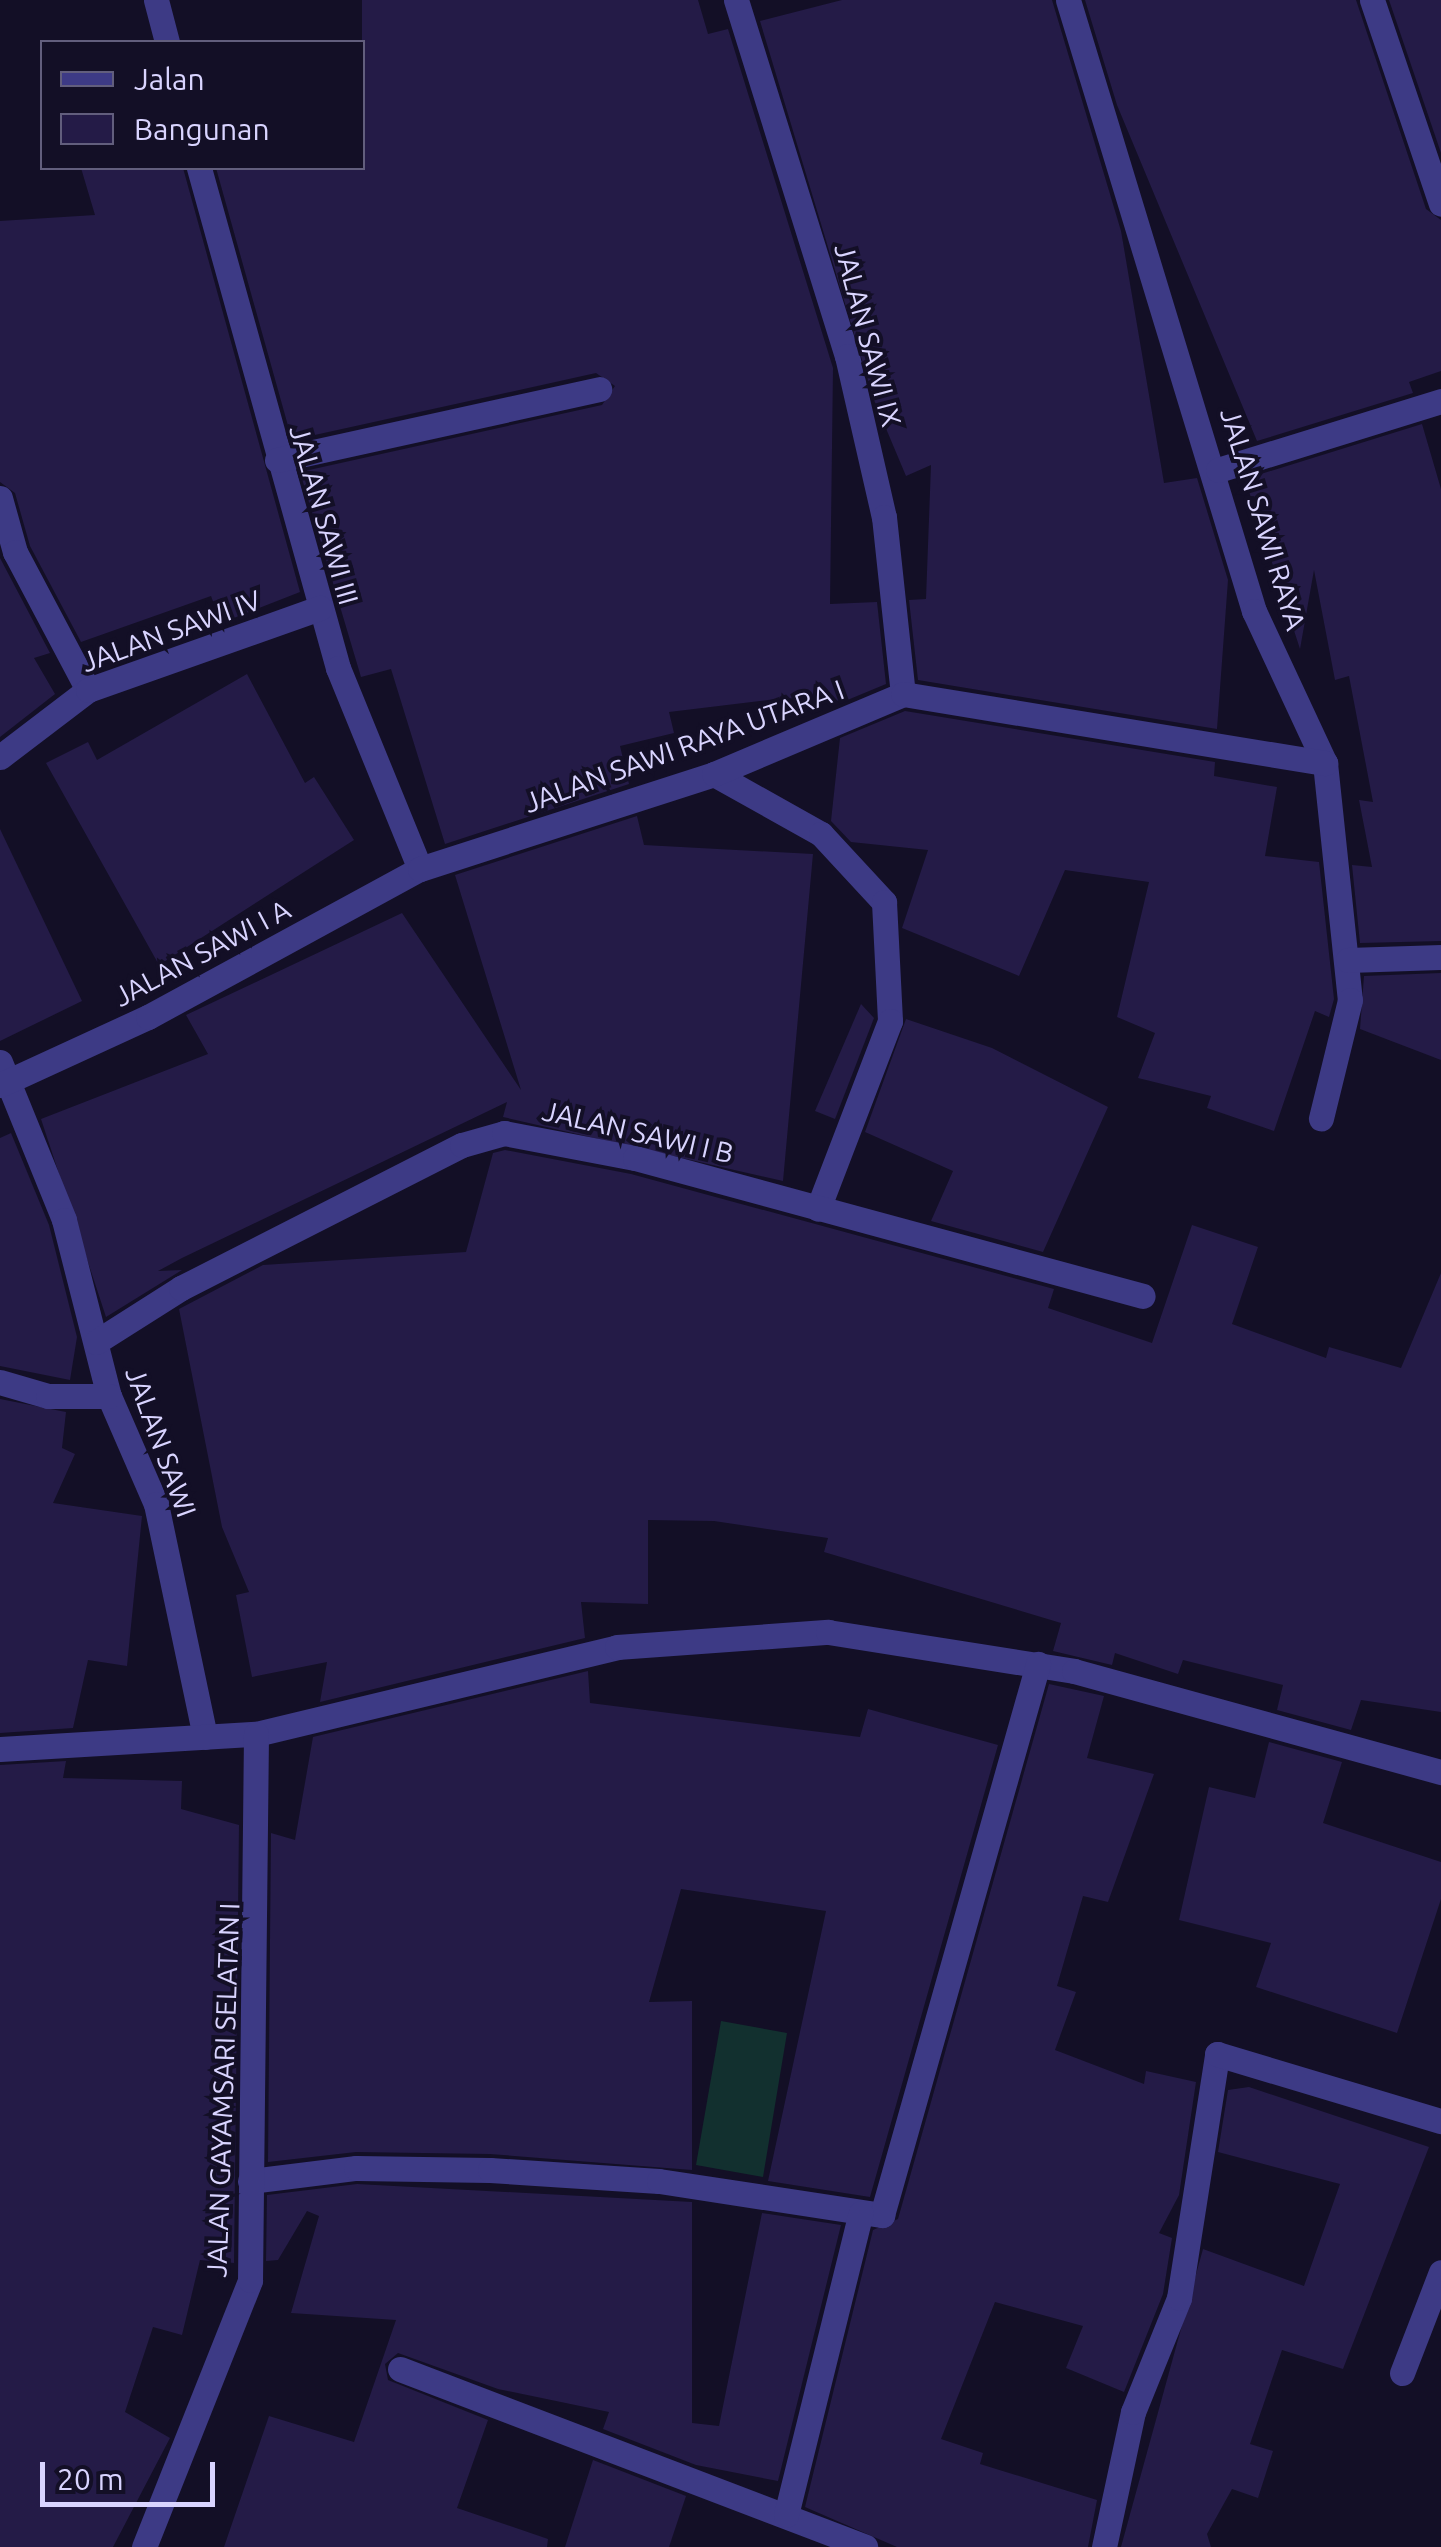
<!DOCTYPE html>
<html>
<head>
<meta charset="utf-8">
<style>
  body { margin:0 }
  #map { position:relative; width:1441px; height:2547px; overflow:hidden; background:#130f26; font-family:Ubuntu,sans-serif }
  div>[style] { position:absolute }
  .green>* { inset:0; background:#12302f }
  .building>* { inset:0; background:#241b47 }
  .minor>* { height:25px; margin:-12.5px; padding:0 12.5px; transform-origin:12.5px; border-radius:12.5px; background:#3d3a85 }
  span { translate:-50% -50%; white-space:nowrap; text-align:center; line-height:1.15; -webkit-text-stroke:8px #130f26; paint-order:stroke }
  .street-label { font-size:28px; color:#d9d4ff }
  .legend { position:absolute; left:40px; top:40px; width:325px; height:130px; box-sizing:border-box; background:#130f26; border:2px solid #625e7d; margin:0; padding:12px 18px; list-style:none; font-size:30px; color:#d9d4ff }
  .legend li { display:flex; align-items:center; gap:20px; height:50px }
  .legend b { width:50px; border:2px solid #625e7d }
  .scale { position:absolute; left:40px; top:2462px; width:175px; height:45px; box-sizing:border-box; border:5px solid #d9d4ff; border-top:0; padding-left:12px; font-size:30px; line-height:35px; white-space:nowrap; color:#d9d4ff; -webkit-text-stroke:8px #130f26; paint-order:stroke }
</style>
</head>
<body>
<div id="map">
  <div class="green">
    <div style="clip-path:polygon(721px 2021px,787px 2033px,763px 2177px,696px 2165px)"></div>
  </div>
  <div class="building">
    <div style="clip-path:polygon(362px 0,698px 0,708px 34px,728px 29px,833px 368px,830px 604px,877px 602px,886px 684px,845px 701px,784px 698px,669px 712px,674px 733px,620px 746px,629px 784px,445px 844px,391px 669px,361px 677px,300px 472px,602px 405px,615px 386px,596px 373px,292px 440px,216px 168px,362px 168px)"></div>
    <div style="clip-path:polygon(842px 0,1052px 0,1121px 231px,1164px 483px,1197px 478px,1228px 580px,1217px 729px,918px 680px,909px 600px,926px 599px,931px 465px,906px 476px,874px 400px,760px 21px)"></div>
    <div style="clip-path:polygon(1085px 0,1356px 0,1426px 209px,1441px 220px,1441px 371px,1409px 382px,1413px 393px,1257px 441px,1117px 105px)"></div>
    <div style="clip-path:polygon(1389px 0,1441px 0,1441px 153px)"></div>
    <div style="clip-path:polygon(81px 168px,183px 168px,300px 592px,221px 623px,211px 596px,81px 642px,30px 546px,15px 493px,0 482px,0 221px,95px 215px)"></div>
    <div style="clip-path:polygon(1422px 424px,1441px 489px,1441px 941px,1360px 943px,1352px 865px,1372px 867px,1359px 800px,1373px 802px,1349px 676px,1335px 680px,1314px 570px,1300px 649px,1245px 479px)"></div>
    <div style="clip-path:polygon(0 558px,50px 653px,34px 658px,55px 694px,0 737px)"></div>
    <div style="clip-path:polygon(247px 674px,305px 783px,314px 777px,354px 840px,159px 965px,46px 763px,88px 742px,97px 760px)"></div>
    <div style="clip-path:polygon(905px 711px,1215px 762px,1214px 776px,1277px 787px,1265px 856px,1319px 862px,1334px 999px,1329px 1017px,1315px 1011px,1274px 1131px,1207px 1108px,1211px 1096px,1138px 1078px,1155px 1033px,1117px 1017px,1149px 882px,1065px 870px,1019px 976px,902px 928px,928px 850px,851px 842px,831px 821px,840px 738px)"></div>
    <div style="clip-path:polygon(637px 816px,644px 845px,813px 854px,783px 1181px,503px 1117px,507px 1102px,182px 1258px,158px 1271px,182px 1270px,106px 1317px,41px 1119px,208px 1054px,186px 1015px,402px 913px,521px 1090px,455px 875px)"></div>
    <div style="clip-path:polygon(0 829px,82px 1001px,0 1041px)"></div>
    <div style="clip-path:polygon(1441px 973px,1441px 1060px,1360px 1029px,1364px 976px)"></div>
    <div style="clip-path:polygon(861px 1004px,874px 1018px,835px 1119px,815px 1111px)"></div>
    <div style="clip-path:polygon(906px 1019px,992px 1048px,1108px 1107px,1043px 1252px,931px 1221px,953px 1171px,865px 1132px)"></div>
    <div style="clip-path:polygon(11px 1133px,49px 1225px,77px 1337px,70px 1380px,0 1366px,0 1138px)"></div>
    <div style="clip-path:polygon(505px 1150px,631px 1174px,1054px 1289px,1048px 1308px,1152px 1343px,1192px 1225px,1258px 1247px,1232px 1324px,1326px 1358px,1329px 1347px,1401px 1368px,1441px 1273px,1441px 1712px,1361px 1700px,1351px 1730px,1277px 1710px,1283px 1685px,1183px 1660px,1178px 1674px,1115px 1653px,1112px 1665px,1053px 1651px,1061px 1623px,824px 1552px,828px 1538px,714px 1521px,648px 1520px,648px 1604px,581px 1602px,585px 1638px,320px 1702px,327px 1662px,252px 1677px,236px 1595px,249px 1592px,222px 1527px,179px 1309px,263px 1265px,466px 1252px,493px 1153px)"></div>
    <div style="clip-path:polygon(0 1399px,66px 1412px,62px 1448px,75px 1454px,53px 1503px,142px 1516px,127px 1666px,88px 1660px,73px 1728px,0 1733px)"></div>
    <div style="clip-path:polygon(588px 1671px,590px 1703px,860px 1737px,868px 1709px,998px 1745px,870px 2197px,768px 2181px,826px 1911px,681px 1889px,649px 2002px,692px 2001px,692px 2170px,490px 2154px,356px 2152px,268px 2162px,271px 1833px,295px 1840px,313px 1737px)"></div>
    <div style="clip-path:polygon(1049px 1684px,1104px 1696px,1087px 1758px,1154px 1774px,1108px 1902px,1083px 1896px,1057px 1986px,1076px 1992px,1055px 2050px,1144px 2084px,1146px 2071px,1196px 2082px,1179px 2195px,1159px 2233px,1172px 2238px,1163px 2294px,1124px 2392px,1066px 2368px,1083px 2326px,995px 2302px,941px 2439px,983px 2453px,980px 2464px,1097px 2500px,1088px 2547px,897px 2547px,805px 2507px,873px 2230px,898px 2219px)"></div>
    <div style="clip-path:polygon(1269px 1742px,1342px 1762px,1323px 1823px,1441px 1862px,1441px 1899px,1397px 2033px,1256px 1987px,1271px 1943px,1179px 1920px,1209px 1787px,1255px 1798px)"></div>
    <div style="clip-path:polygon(66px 1761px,63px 1778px,182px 1781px,181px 1809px,239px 1825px,234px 2263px,200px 2260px,182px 2335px,153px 2327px,125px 2412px,170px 2438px,113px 2547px,0 2547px,0 1765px)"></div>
    <div style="clip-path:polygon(1249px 2087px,1429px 2147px,1343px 2369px,1282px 2350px,1250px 2444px,1273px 2451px,1258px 2498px,1232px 2489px,1207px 2534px,1211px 2547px,1121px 2547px,1203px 2249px,1304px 2286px,1340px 2184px,1218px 2152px,1228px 2090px)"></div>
    <div style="clip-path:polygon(357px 2184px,692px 2202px,692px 2423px,719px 2426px,762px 2213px,841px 2225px,778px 2481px,696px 2465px,603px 2429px,609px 2412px,498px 2389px,398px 2353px,385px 2364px,388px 2380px,488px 2420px,457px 2508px,548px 2539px,547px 2547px,224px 2547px,269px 2416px,354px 2442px,396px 2320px,291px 2313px,319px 2216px,307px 2211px,278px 2260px,266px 2261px,267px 2195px)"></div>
    <div style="clip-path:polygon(593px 2460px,686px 2496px,669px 2547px,565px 2547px)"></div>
  </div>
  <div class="minor">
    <div style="left:156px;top:0;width:43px;rotate:75.3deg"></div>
    <div style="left:736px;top:0;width:373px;rotate:72.7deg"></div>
    <div style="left:847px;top:356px;width:165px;rotate:77.1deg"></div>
    <div style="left:884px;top:517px;width:178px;rotate:83.9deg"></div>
    <div style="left:1068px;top:0;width:639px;rotate:73.07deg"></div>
    <div style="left:1254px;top:611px;width:168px;rotate:65deg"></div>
    <div style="left:1325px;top:763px;width:238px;rotate:84deg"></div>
    <div style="left:1350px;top:1000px;width:122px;rotate:103.8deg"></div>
    <div style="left:1372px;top:0;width:215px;rotate:71.3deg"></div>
    <div style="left:199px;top:168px;width:519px;rotate:74.46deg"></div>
    <div style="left:338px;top:668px;width:217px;rotate:67.8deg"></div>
    <div style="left:277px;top:460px;width:330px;rotate:-12.4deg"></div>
    <div style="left:1218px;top:470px;width:233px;rotate:-17.2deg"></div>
    <div style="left:0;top:498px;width:56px;rotate:74.5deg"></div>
    <div style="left:15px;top:552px;width:156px;rotate:62.1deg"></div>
    <div style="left:0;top:757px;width:111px;rotate:-37.3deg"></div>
    <div style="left:88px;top:690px;width:246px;rotate:-19.5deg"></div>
    <div style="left:714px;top:774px;width:123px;rotate:29.3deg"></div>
    <div style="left:821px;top:834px;width:93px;rotate:47.2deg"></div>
    <div style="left:884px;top:902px;width:119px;rotate:87.1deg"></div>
    <div style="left:890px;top:1021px;width:201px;rotate:111deg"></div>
    <div style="left:1348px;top:960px;width:93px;rotate:-1.8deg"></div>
    <div style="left:0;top:1062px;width:170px;rotate:67.9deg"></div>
    <div style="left:64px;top:1220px;width:182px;rotate:75.7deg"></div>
    <div style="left:109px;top:1396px;width:118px;rotate:66.5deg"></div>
    <div style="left:156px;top:1504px;width:238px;rotate:78.1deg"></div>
    <div style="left:0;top:1085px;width:163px;rotate:-24.7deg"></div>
    <div style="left:148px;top:1017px;width:310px;rotate:-28.6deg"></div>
    <div style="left:420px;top:869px;width:309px;rotate:-17.9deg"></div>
    <div style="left:714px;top:774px;width:205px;rotate:-22.9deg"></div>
    <div style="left:903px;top:694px;width:428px;rotate:9.3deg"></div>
    <div style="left:96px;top:1342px;width:101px;rotate:-32.4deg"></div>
    <div style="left:181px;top:1288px;width:315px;rotate:-27deg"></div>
    <div style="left:462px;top:1145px;width:44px;rotate:-15.9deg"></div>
    <div style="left:504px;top:1133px;width:133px;rotate:10.8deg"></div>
    <div style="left:635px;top:1158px;width:526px;rotate:15.2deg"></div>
    <div style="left:0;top:1382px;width:50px;rotate:16.3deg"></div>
    <div style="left:48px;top:1396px;width:61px"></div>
    <div style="left:0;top:1749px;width:256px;rotate:-3.4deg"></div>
    <div style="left:256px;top:1734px;width:371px;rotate:-13.5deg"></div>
    <div style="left:617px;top:1647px;width:212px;rotate:-4.1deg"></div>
    <div style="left:828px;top:1632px;width:249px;rotate:9deg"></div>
    <div style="left:1074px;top:1671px;width:381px;rotate:15.4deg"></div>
    <div style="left:250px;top:2181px;width:107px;rotate:-7deg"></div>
    <div style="left:356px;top:2168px;width:134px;rotate:0.9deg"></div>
    <div style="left:490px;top:2170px;width:169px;rotate:3.7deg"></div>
    <div style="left:659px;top:2181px;width:226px;rotate:8.7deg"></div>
    <div style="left:882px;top:2215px;width:573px;rotate:-74.19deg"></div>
    <div style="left:400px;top:2369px;width:498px;rotate:20.9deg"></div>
    <div style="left:1402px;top:2373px;width:108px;rotate:-68.9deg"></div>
    <div style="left:786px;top:2515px;width:311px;rotate:-76.1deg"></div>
    <div style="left:144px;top:2547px;width:287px;rotate:-68.3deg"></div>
    <div style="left:250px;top:2280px;width:546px;rotate:-89.37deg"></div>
    <div style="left:1104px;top:2547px;width:138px;rotate:-77.9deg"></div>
    <div style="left:1133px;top:2412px;width:123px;rotate:-68deg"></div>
    <div style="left:1179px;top:2298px;width:247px;rotate:-81.1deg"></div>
    <div style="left:1217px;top:2054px;width:234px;rotate:16.7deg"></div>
  </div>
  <div class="street-label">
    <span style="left:868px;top:335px;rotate:75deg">JALAN SAWI IX</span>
    <span style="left:324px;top:515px;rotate:74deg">JALAN SAWI III</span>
    <span style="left:1263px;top:519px;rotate:73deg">JALAN SAWI RAYA</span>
    <span style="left:171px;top:631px;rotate:-20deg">JALAN SAWI IV</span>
    <span style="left:684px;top:746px;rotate:-20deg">JALAN SAWI RAYA UTARA I</span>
    <span style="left:202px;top:953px;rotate:-28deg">JALAN SAWI I A</span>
    <span style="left:638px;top:1132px;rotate:13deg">JALAN SAWI I B</span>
    <span style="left:161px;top:1442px;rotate:70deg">JALAN SAWI</span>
    <span style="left:223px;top:2090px;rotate:-88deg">JALAN GAYAMSARI SELATAN I</span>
  </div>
  <ul class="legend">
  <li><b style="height:12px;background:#3d3a85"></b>Jalan</li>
  <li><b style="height:28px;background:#241b47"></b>Bangunan</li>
  </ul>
  <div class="scale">20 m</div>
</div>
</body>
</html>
